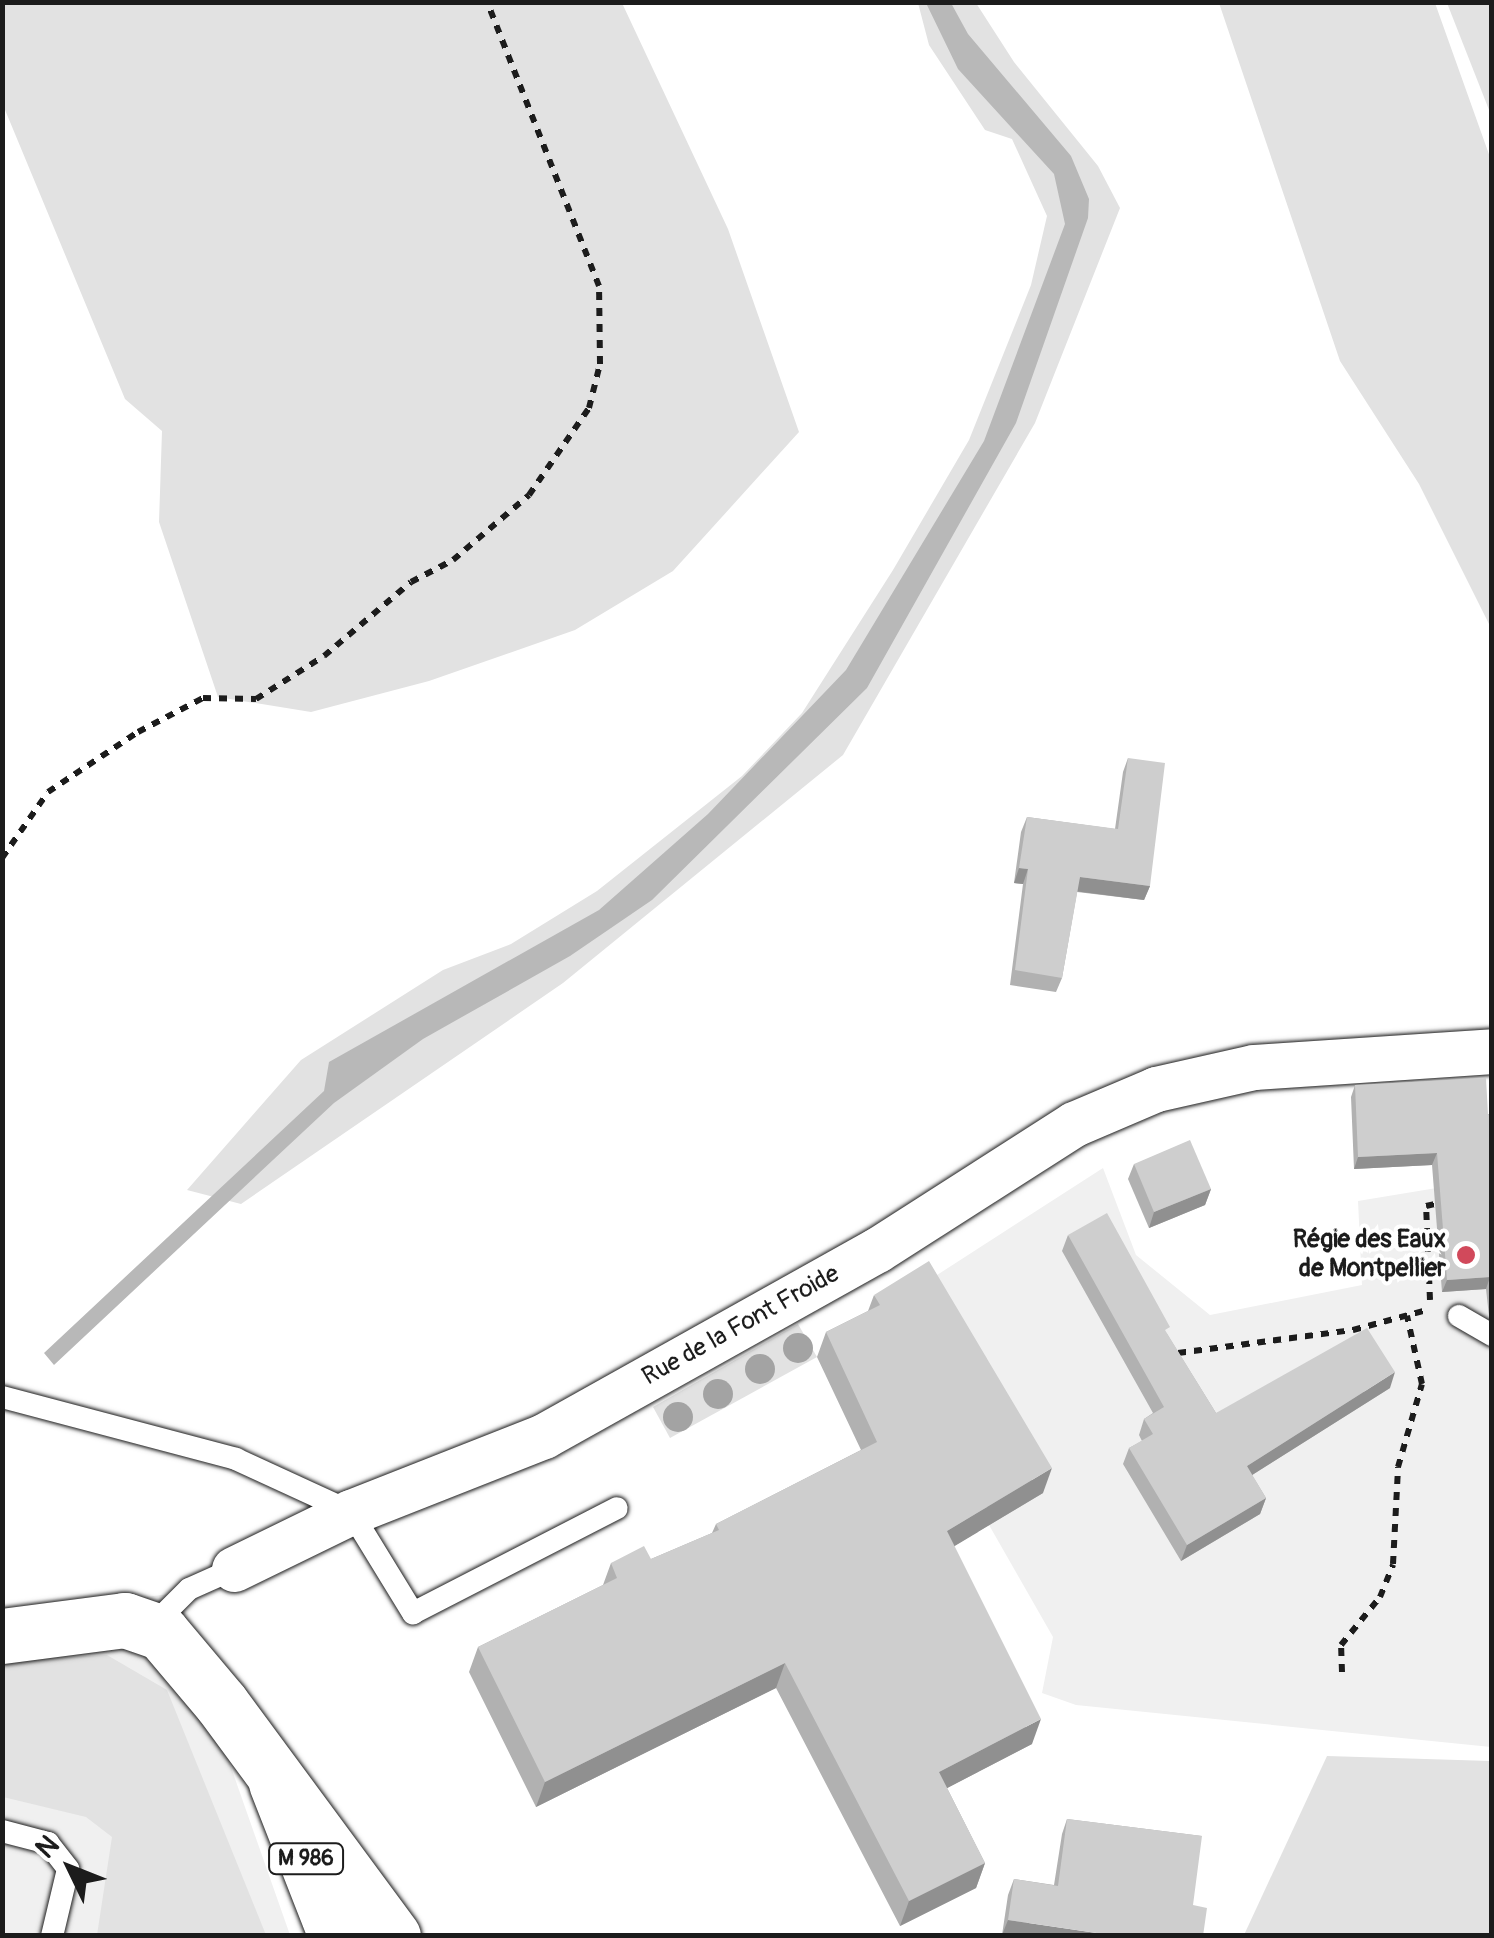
<!DOCTYPE html>
<html>
<head>
<meta charset="utf-8">
<style>
  body { margin:0 }
  #map { position:relative; width:1494px; height:1938px; overflow:hidden; background:#fff; font-family:Pangolin,sans-serif }
  div>[style] { position:absolute }
  .built>* { inset:0; background:#f0f0f0 }
  .green>* { inset:0; background:#e2e2e2 }
  .water>* { inset:0; background:#b8b8b8 }
  .path>* { height:6px; margin-top:-3px; transform-origin:0; background:repeating-linear-gradient(90deg,#1c1c1c 0 8px,transparent 0 16px) }
  .roads { filter:drop-shadow(0 0 2px #1c1c1c) drop-shadow(0 0 2px #1c1c1c) }
  .lane>* { height:22px; margin:-11px; padding:0 11px; transform-origin:11px; border-radius:11px; background:#fff }
  .street>* { height:45px; margin:-22.5px; padding:0 22.5px; transform-origin:22.5px; border-radius:22.5px; background:#fff }
  .secondary>* { height:55px; margin:-27.5px; padding:0 27.5px; transform-origin:27.5px; border-radius:27.5px; background:#fff }
  .primary>* { height:55px; margin:-27.5px; padding:0 27.5px; transform-origin:27.5px; border-radius:27.5px; background:#fff }
  .trees>* { width:30px; height:30px; margin:-15px; border-radius:50%; background:#a3a3a3 }
  .wall>* { inset:0; background:#b1b1b1 }
  .shaded-wall>* { inset:0; background:#909090 }
  .building>* { inset:0; background:#cecece }
  .dots>* { width:28px; height:28px; translate:-50% -50%; box-sizing:border-box; border:5px solid #fff; border-radius:50% }
  span { translate:-50% -50%; white-space:nowrap; text-align:center; line-height:1.15; -webkit-text-stroke:8px #fff; paint-order:stroke }
  .shield-label span { padding:2px 8px; background:#fff; border:2px solid; border-radius:8px; -webkit-text-stroke-width:0 }
  .shield-label { font-size:22px; color:#1c1c1c; font-weight:700 }
  .poi-label { font-size:25px; color:#1c1c1c; font-weight:700 }
  .right { translate:-100% -50%; text-align:right }
  .street-label { font-size:25px; color:#1c1c1c }
  .frame { position:absolute; inset:0; border:5px solid #1c1c1c; pointer-events:none }
  .north { position:absolute; left:20px; top:1818px; width:100px; height:100px; -webkit-text-stroke:8px #fff; paint-order:stroke; rotate:313deg; font-size:28px; font-weight:700; line-height:40px; text-align:center; color:#1c1c1c }
  .north::after { content:''; display:block; margin:auto; width:35px; height:45px; background:#1c1c1c; clip-path:polygon(50% 0,100% 100%,50% 72%,0 100%) }
</style>
</head>
<body>
<div id="map">
  <div class="built">
    <div style="clip-path:polygon(1103px 1168px,1136px 1255px,1210px 1315px,1362px 1285px,1358px 1201px,1491px 1179px,1491px 1747px,1076px 1705px,1042px 1693px,1053px 1637px,989px 1525px,920px 1286px)"></div>
    <div style="clip-path:polygon(170px 1594px,290px 1935px,3px 1935px,2px 1614px)"></div>
  </div>
  <div class="green">
    <div style="clip-path:polygon(2px 3px,622px 3px,728px 229px,799px 432px,673px 571px,575px 630px,429px 681px,311px 712px,218px 697px,159px 522px,162px 431px,125px 399px,3px 105px)"></div>
    <div style="clip-path:polygon(918px 3px,976px 3px,1014px 62px,1098px 166px,1120px 208px,1035px 423px,843px 755px,563px 983px,241px 1204px,187px 1190px,301px 1060px,443px 970px,511px 944px,597px 891px,742px 776px,802px 713px,893px 570px,969px 440px,1031px 285px,1047px 216px,1012px 139px,985px 130px,929px 45px)"></div>
    <div style="clip-path:polygon(1219px 3px,1435px 3px,1491px 160px,1491px 628px,1419px 484px,1340px 361px)"></div>
    <div style="clip-path:polygon(1447px 3px,1491px 3px,1491px 115px)"></div>
    <div style="clip-path:polygon(798px 1324px,817px 1357px,670px 1438px,653px 1407px)"></div>
    <div style="clip-path:polygon(107px 1655px,167px 1690px,266px 1935px,97px 1935px,112px 1837px,86px 1817px,3px 1797px,3px 1660px)"></div>
    <div style="clip-path:polygon(1327px 1756px,1491px 1761px,1491px 1935px,1244px 1935px)"></div>
  </div>
  <div class="water">
    <div style="clip-path:polygon(926px 3px,951px 3px,968px 34px,1071px 156px,1089px 199px,1088px 218px,1016px 423px,867px 688px,652px 900px,570px 956px,423px 1039px,334px 1103px,54px 1365px,44px 1353px,324px 1091px,329px 1062px,599px 910px,708px 814px,846px 670px,984px 441px,1065px 224px,1054px 174px,958px 69px)"></div>
  </div>
  <div class="path">
    <div style="left:2px;top:858px;width:80px;rotate:-55.1deg"></div>
    <div style="left:48px;top:792px;width:108px;rotate:-33.7deg"></div>
    <div style="left:138px;top:732px;width:73px;rotate:-27.6deg"></div>
    <div style="left:203px;top:698px;width:53px;rotate:1.1deg"></div>
    <div style="left:256px;top:699px;width:80px;rotate:-32.3deg"></div>
    <div style="left:324px;top:656px;width:114px;rotate:-40.4deg"></div>
    <div style="left:411px;top:582px;width:47px;rotate:-27.6deg"></div>
    <div style="left:453px;top:560px;width:100px;rotate:-40.5deg"></div>
    <div style="left:529px;top:495px;width:106px;rotate:-55.4deg"></div>
    <div style="left:589px;top:408px;width:45px;rotate:-76deg"></div>
    <div style="left:600px;top:364px;width:78px;rotate:-90.7deg"></div>
    <div style="left:599px;top:286px;width:305px;rotate:-111.5deg"></div>
    <div style="left:1430px;top:1300px;width:94px;rotate:-92.4deg"></div>
    <div style="left:1426px;top:1206px;width:13px;rotate:-13deg"></div>
    <div style="left:1178px;top:1353px;width:177px;rotate:-7.5deg"></div>
    <div style="left:1353px;top:1330px;width:77px;rotate:-15.1deg"></div>
    <div style="left:1342px;top:1672px;width:27px;rotate:-92deg"></div>
    <div style="left:1341px;top:1645px;width:62px;rotate:-50.9deg"></div>
    <div style="left:1380px;top:1597px;width:35px;rotate:-68deg"></div>
    <div style="left:1393px;top:1564px;width:97px;rotate:-87deg"></div>
    <div style="left:1398px;top:1467px;width:86px;rotate:-73.9deg"></div>
    <div style="left:1422px;top:1384px;width:70px;rotate:-102.4deg"></div>
  </div>
  <div class="roads">
    <div class="lane">
      <div style="left:1459px;top:1316px;width:38px;rotate:30deg"></div>
      <div style="left:2px;top:1397px;width:242px;rotate:14.8deg"></div>
      <div style="left:236px;top:1459px;width:127px;rotate:24.7deg"></div>
      <div style="left:351px;top:1512px;width:119px;rotate:58.5deg"></div>
      <div style="left:413px;top:1613px;width:229px;rotate:-27.2deg"></div>
      <div style="left:152px;top:1626px;width:52px;rotate:-45deg"></div>
      <div style="left:189px;top:1589px;width:49px;rotate:-24deg"></div>
      <div style="left:2px;top:1831px;width:48px;rotate:14.6deg"></div>
      <div style="left:48px;top:1843px;width:33px;rotate:52deg"></div>
      <div style="left:68px;top:1869px;width:69px;rotate:103.4deg"></div>
    </div>
    <div class="street">
      <div style="left:234px;top:1569px;width:130px;rotate:-26deg"></div>
      <div style="left:351px;top:1512px;width:207px;rotate:-21.5deg"></div>
      <div style="left:544px;top:1436px;width:381px;rotate:-29.2deg"></div>
      <div style="left:877px;top:1250px;width:234px;rotate:-32.6deg"></div>
      <div style="left:1074px;top:1124px;width:89px;rotate:-23.1deg"></div>
      <div style="left:1156px;top:1089px;width:100px;rotate:-12.7deg"></div>
      <div style="left:1254px;top:1067px;width:239px;rotate:-3.8deg"></div>
    </div>
    <div class="secondary">
      <div style="left:2px;top:1636px;width:124px;rotate:-7.4deg"></div>
      <div style="left:125px;top:1620px;width:39px;rotate:19deg"></div>
      <div style="left:162px;top:1633px;width:92px;rotate:49.9deg"></div>
      <div style="left:221px;top:1703px;width:290px;rotate:53.6deg"></div>
    </div>
    <div class="primary">
      <div style="left:276px;top:1783px;width:164px;rotate:68.6deg"></div>
    </div>
  </div>
  <div class="trees">
    <div style="left:798px;top:1348px"></div>
    <div style="left:760px;top:1369px"></div>
    <div style="left:718px;top:1394px"></div>
    <div style="left:678px;top:1417px"></div>
  </div>
  <div class="wall">
    <div style="clip-path:polygon(1128px 758px,1150px 886px,1144px 900px,1077px 892px,1062px 978px,1056px 992px,1010px 985px,1023px 884px,1014px 883px,1021px 832px,1027px 817px,1115px 829px,1123px 772px)"></div>
    <div style="clip-path:polygon(1355px 1085px,1492px 1115px,1492px 1316px,1489px 1316px,1486px 1289px,1442px 1292px,1432px 1165px,1354px 1169px,1351px 1097px)"></div>
    <div style="clip-path:polygon(1134px 1164px,1211px 1189px,1205px 1205px,1149px 1228px,1128px 1179px)"></div>
    <div style="clip-path:polygon(1068px 1235px,1167px 1334px,1216px 1413px,1390px 1388px,1252px 1475px,1266px 1498px,1260px 1514px,1181px 1561px,1123px 1464px,1129px 1448px,1142px 1441px,1139px 1435px,1144px 1419px,1153px 1413px,1062px 1251px)"></div>
    <div style="clip-path:polygon(874px 1295px,1043px 1493px,954px 1546px,1032px 1744px,947px 1788px,985px 1863px,976px 1888px,900px 1926px,776px 1688px,536px 1807px,469px 1672px,478px 1647px,603px 1585px,611px 1563px,651px 1559px,712px 1533px,716px 1524px,861px 1450px,817px 1357px,826px 1332px,868px 1311px)"></div>
    <div style="clip-path:polygon(1067px 1819px,1202px 1836px,1002px 1935px,1008px 1895px,1014px 1879px,1054px 1885px,1062px 1834px)"></div>
  </div>
  <div class="shaded-wall">
    <div style="clip-path:polygon(1019px 868px,1028px 869px,1023px 884px,1014px 883px)"></div>
    <div style="clip-path:polygon(1080px 877px,1150px 886px,1144px 900px,1074px 891px)"></div>
    <div style="clip-path:polygon(1437px 1153px,1432px 1165px,1354px 1169px,1358px 1157px)"></div>
    <div style="clip-path:polygon(1211px 1189px,1205px 1205px,1149px 1228px,1154px 1212px)"></div>
    <div style="clip-path:polygon(1490px 1277px,1486px 1289px,1442px 1292px,1447px 1280px)"></div>
    <div style="clip-path:polygon(1395px 1372px,1390px 1388px,1241px 1482px,1247px 1466px)"></div>
    <div style="clip-path:polygon(1052px 1468px,1043px 1493px,938px 1556px,947px 1531px)"></div>
    <div style="clip-path:polygon(1266px 1498px,1260px 1514px,1181px 1561px,1187px 1545px)"></div>
    <div style="clip-path:polygon(785px 1663px,776px 1688px,536px 1807px,545px 1782px)"></div>
    <div style="clip-path:polygon(1041px 1719px,1032px 1744px,930px 1797px,939px 1772px)"></div>
    <div style="clip-path:polygon(985px 1863px,976px 1888px,900px 1926px,909px 1901px)"></div>
    <div style="clip-path:polygon(1008px 1920px,1117px 1936px,1002px 1935px)"></div>
  </div>
  <div class="building">
    <div style="clip-path:polygon(1128px 758px,1165px 763px,1150px 886px,1080px 877px,1062px 978px,1015px 970px,1028px 869px,1019px 868px,1027px 817px,1118px 829px)"></div>
    <div style="clip-path:polygon(1486px 1078px,1488px 1115px,1492px 1115px,1492px 1288px,1490px 1277px,1447px 1280px,1437px 1153px,1358px 1157px,1355px 1085px)"></div>
    <div style="clip-path:polygon(1190px 1140px,1211px 1189px,1154px 1212px,1134px 1164px)"></div>
    <div style="clip-path:polygon(1107px 1213px,1170px 1327px,1165px 1330px,1216px 1413px,1367px 1328px,1395px 1372px,1247px 1466px,1266px 1498px,1187px 1545px,1129px 1448px,1153px 1434px,1144px 1419px,1164px 1407px,1068px 1235px)"></div>
    <div style="clip-path:polygon(929px 1261px,1052px 1468px,947px 1531px,1041px 1719px,939px 1772px,985px 1863px,909px 1901px,785px 1663px,545px 1782px,478px 1647px,617px 1578px,611px 1563px,644px 1546px,651px 1559px,719px 1530px,716px 1524px,877px 1442px,826px 1332px,880px 1305px,874px 1295px)"></div>
    <div style="clip-path:polygon(1067px 1819px,1202px 1836px,1193px 1905px,1207px 1908px,1203px 1936px,1117px 1936px,1008px 1920px,1014px 1879px,1058px 1886px)"></div>
  </div>
  <div class="dots">
    <div style="left:1466px;top:1255px;background:#d1495b"></div>
  </div>
  <div class="shield-label">
    <span style="left:306px;top:1859px">M 986</span>
  </div>
  <div class="poi-label">
    <span class="right" style="left:1446px;top:1255px">Régie des Eaux<br>de Montpellier</span>
  </div>
  <div class="street-label">
    <span style="left:741px;top:1326px;rotate:-29deg">Rue de la Font Froide</span>
  </div>
  <div class="frame"></div>
  <div class="north">N</div>
</div>
</body>
</html>
